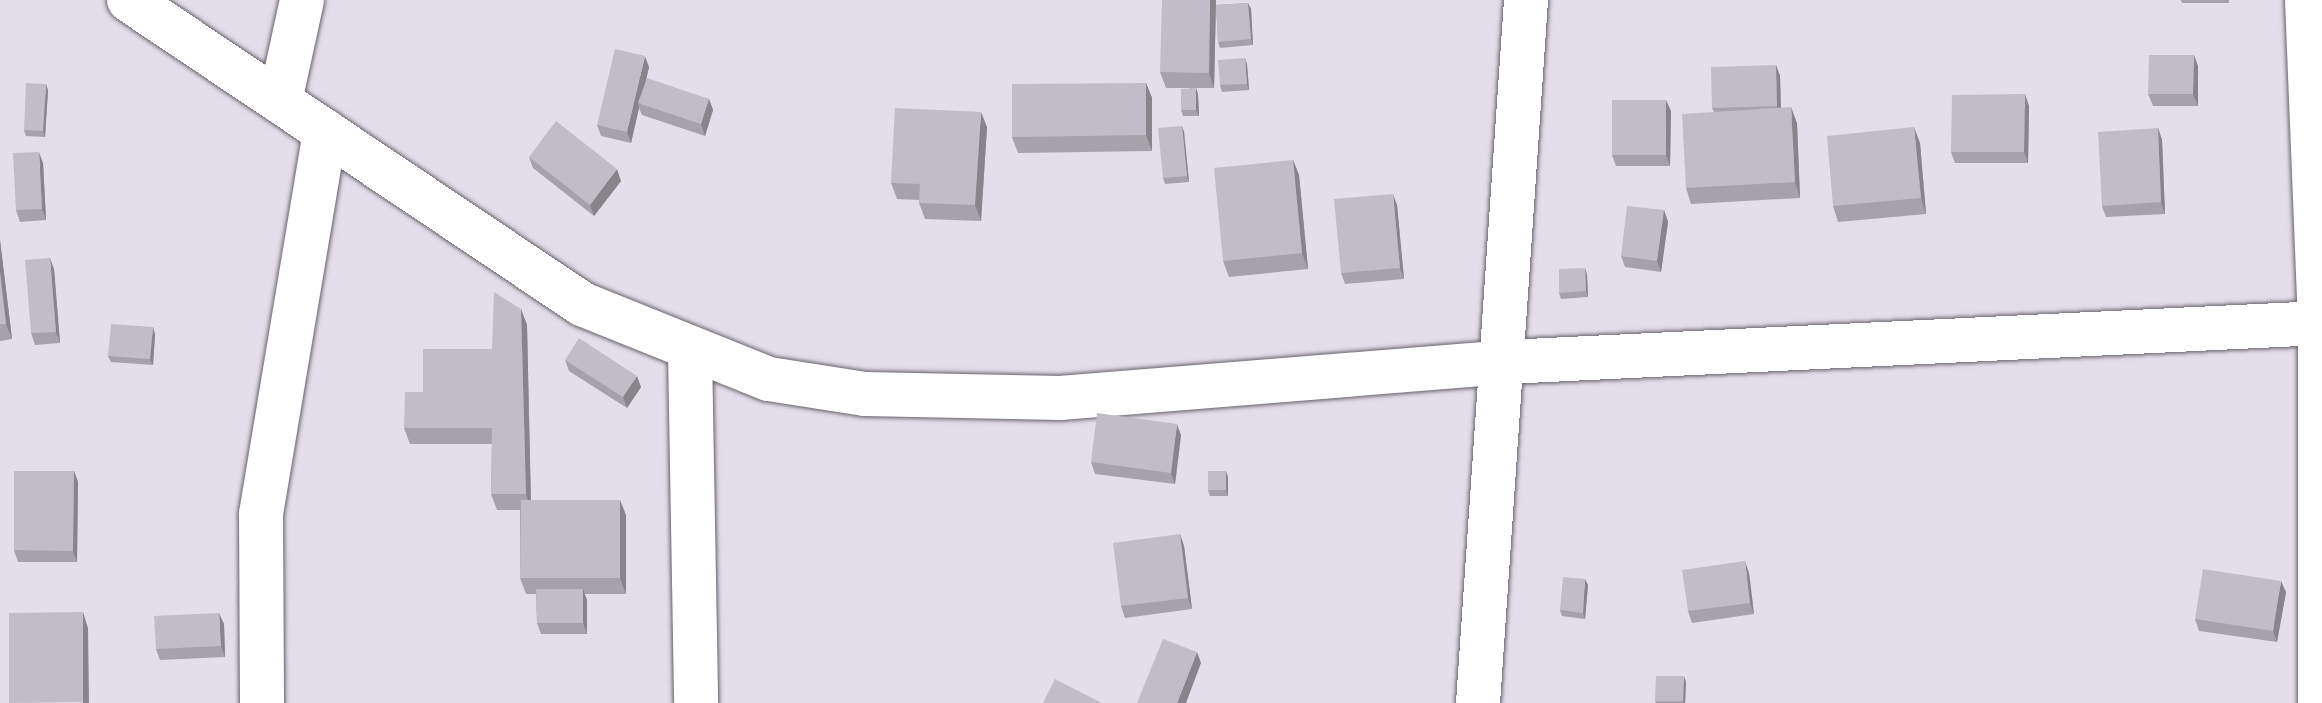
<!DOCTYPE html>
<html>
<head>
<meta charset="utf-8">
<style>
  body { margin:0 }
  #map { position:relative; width:2322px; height:703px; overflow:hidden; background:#e4deea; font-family:"Work Sans",sans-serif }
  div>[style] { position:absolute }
  .roads { filter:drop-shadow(0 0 2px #67626c) drop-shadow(0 0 2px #67626c) }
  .minor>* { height:44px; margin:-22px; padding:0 22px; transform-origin:22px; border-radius:22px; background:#fff }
  .major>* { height:44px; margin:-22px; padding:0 22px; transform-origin:22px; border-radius:22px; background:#fff }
  .wall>* { inset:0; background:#a6a2ab }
  .shaded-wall>* { inset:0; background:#87848b }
  .building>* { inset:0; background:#c1bcc7 }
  span { translate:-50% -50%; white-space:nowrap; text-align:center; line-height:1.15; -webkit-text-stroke:6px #fff; paint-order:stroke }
</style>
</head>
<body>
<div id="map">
  <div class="roads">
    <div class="minor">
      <div style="left:2307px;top:0;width:324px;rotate:87.7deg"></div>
      <div style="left:2320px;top:324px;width:379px;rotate:90deg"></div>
      <div style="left:280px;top:101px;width:103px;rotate:-77.7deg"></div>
      <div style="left:690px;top:351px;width:352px;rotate:89deg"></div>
      <div style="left:262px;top:703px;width:189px;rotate:-90.3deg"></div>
      <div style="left:261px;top:514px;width:388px;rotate:-80.5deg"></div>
      <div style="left:1478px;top:703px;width:705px;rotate:-86.09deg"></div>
    </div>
    <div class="major">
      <div style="left:129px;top:0;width:546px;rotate:33.86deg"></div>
      <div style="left:582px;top:304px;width:201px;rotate:21.9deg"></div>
      <div style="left:769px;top:379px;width:97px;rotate:8.9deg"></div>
      <div style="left:865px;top:394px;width:195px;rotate:1.2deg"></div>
      <div style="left:1060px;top:398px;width:447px;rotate:-4.6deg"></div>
      <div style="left:1506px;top:362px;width:817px;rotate:-2.74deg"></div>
    </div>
  </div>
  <div class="wall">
    <div style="clip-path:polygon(2181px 0,2229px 0,2229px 3px,2182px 3px)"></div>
    <div style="clip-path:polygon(1248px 3px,1251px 9px,1253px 45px,1220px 48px,1218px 42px,1216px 6px,1214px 88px,1196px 88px,1198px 94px,1199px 116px,1183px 116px,1181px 110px,1190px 88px,1166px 88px,1160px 72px,1216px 5px)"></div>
    <div style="clip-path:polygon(1247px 64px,1249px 90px,1222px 92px,1220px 85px)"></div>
    <div style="clip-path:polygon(1776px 65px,1780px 76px,1781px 108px,1797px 123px,1800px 198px,1691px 204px,1686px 188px,1714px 112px,1712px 108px)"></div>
    <div style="clip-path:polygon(2198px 66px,2198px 106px,2153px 106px,2148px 94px)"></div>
    <div style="clip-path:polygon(649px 67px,646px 81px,709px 99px,713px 110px,705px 136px,642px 115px,639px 108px,631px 143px,601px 136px,597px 125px)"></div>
    <div style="clip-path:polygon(1146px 83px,1152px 98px,1152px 151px,1018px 153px,1012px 137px)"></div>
    <div style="clip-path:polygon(48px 90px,45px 137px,26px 136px,24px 130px)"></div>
    <div style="clip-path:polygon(2029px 106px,2028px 163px,1955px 163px,1951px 152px)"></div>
    <div style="clip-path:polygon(1671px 111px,1670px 166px,1616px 166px,1612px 155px)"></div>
    <div style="clip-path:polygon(1182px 126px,1184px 132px,1189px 182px,1165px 184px,1163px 178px)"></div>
    <div style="clip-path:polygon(987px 127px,981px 221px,925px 219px,919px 203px,919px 200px,897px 199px,891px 183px)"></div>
    <div style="clip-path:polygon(2158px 128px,2162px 140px,2165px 214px,2106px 217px,2102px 206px)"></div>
    <div style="clip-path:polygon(1920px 143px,1926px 214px,1838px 222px,1833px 206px)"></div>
    <div style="clip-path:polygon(529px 157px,621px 181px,594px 216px,533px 168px)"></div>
    <div style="clip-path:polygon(1293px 160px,1299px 175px,1308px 269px,1229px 277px,1223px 261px)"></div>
    <div style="clip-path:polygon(43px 163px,46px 220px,20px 222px,16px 210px)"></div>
    <div style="clip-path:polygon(1397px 205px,1404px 279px,1345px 284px,1341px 273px)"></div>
    <div style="clip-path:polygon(1664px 210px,1668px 222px,1661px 272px,1625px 267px,1621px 256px)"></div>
    <div style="clip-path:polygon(0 240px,12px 339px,0 341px)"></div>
    <div style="clip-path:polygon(54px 269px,60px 343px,35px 345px,31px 333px)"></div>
    <div style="clip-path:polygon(1587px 274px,1588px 297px,1561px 299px,1559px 293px)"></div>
    <div style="clip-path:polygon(521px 309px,527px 325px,531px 500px,626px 515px,626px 594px,584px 594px,587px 600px,587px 634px,541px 634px,537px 623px,536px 594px,526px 594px,520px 578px,520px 510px,497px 510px,491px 494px,492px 444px,410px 444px,404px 428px,423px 392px,492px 349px)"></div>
    <div style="clip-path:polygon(155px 334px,153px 365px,111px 362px,108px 356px)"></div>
    <div style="clip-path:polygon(565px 360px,641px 387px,627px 408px,569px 371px)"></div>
    <div style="clip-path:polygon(1181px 435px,1175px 484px,1095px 474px,1091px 462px)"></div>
    <div style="clip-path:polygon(74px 471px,78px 482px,77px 562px,18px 562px,14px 550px)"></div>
    <div style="clip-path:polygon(1228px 477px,1228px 496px,1210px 496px,1208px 490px)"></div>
    <div style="clip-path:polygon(1180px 534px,1184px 546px,1192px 609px,1125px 618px,1121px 606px)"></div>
    <div style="clip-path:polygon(1749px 573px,1754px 614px,1692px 623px,1688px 611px)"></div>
    <div style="clip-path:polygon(1588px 585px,1585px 619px,1562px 616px,1560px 610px)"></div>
    <div style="clip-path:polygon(2286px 592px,2277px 642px,2199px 631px,2195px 619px)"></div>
    <div style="clip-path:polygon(224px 624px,225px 657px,160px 660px,156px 649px)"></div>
    <div style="clip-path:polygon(1686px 682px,1685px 703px,1656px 703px,1655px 701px)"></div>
  </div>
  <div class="shaded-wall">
    <div style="clip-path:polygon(1210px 0,1216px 0,1214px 88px,1209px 73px)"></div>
    <div style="clip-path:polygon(1248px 3px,1251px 9px,1253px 45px,1251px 39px)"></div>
    <div style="clip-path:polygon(2194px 55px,2198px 66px,2198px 106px,2193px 94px)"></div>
    <div style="clip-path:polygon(645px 56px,649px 67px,640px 104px,638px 103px,639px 108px,631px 143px,627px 132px)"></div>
    <div style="clip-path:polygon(1245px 58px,1247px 64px,1249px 90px,1247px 84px)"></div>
    <div style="clip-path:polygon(1776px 65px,1780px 76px,1781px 117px,1777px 106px)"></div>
    <div style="clip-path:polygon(1146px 83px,1152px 98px,1152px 151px,1146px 135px)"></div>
    <div style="clip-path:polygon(46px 84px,48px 90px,45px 137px,43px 131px)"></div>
    <div style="clip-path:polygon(1196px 88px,1198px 94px,1199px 116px,1196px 110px)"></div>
    <div style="clip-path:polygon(2025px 94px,2029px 106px,2028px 163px,2024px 152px)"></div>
    <div style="clip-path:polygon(709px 99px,713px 110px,705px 136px,701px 124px)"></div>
    <div style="clip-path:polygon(1666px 100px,1671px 111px,1670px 166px,1666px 155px)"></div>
    <div style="clip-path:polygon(1791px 107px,1797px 123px,1800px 198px,1795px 182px)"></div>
    <div style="clip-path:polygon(981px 112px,987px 127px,981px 221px,975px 205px)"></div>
    <div style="clip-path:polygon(1182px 126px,1184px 132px,1189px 182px,1187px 176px)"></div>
    <div style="clip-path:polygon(1914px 127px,1920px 143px,1926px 214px,1921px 198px)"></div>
    <div style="clip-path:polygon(2158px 128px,2162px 140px,2165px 214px,2161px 202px)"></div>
    <div style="clip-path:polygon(39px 152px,43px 163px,46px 220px,42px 209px)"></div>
    <div style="clip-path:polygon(1293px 160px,1299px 175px,1308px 269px,1302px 253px)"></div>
    <div style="clip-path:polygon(617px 169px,621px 181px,594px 216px,590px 205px)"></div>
    <div style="clip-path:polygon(1393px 194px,1397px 205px,1404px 279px,1400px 268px)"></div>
    <div style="clip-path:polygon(1664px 210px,1668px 222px,1661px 272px,1657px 261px)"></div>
    <div style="clip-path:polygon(0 240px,12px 339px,6px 324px,0 272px)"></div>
    <div style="clip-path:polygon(50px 258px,54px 269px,60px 343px,56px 332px)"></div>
    <div style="clip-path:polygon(1585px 268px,1587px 274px,1588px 297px,1586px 291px)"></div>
    <div style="clip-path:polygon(521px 309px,527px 325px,531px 510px,526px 494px)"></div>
    <div style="clip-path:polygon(153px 327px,155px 334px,153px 365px,150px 359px)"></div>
    <div style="clip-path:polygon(637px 376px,641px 387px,627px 408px,623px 397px)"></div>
    <div style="clip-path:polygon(1177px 424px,1181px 435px,1175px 484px,1171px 473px)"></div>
    <div style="clip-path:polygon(74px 471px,78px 482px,77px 562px,73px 551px)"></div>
    <div style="clip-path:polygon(1226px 471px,1228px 477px,1228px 496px,1226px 490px)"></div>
    <div style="clip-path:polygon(620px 500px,626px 515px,626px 594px,620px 578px)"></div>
    <div style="clip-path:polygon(1180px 534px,1184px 546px,1192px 609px,1188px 598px)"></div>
    <div style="clip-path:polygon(1745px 561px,1749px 573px,1754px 614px,1750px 603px)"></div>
    <div style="clip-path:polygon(1585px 579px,1588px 585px,1585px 619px,1583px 613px)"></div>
    <div style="clip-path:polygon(2281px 581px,2286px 592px,2277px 642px,2273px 631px)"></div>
    <div style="clip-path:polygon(583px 589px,587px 600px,587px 634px,583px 623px)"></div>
    <div style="clip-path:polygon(83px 612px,88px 628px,89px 703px,83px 703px)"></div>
    <div style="clip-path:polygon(219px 613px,224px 624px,225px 657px,221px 646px)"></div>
    <div style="clip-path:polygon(1197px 652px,1201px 663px,1186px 703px,1177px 703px)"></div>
    <div style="clip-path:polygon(1684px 676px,1686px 682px,1685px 703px,1684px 703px,1683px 701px)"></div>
  </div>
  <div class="building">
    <div style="clip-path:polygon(1162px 0,1210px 0,1209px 73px,1160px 72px)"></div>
    <div style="clip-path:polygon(1248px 3px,1251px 39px,1218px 42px,1216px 5px)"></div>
    <div style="clip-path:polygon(615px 49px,645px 56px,627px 132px,597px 125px)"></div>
    <div style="clip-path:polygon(2149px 55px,2194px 55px,2193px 94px,2148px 94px)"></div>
    <div style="clip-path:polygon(1245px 58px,1247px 84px,1220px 85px,1218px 60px)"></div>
    <div style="clip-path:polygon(1776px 65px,1777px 106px,1712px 108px,1711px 67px)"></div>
    <div style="clip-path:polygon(647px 78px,709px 99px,701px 124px,638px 103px)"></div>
    <div style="clip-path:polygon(26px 83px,46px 84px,43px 131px,24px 130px)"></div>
    <div style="clip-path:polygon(1146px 83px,1146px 135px,1012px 137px,1012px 84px)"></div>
    <div style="clip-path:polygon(1196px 88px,1196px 110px,1181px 110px,1181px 89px)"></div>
    <div style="clip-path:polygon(2025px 94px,2024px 152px,1951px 152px,1952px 95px)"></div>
    <div style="clip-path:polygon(1612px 100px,1666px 100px,1666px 155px,1612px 155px)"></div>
    <div style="clip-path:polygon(1791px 107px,1795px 182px,1686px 188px,1682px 114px)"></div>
    <div style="clip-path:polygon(895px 108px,981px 112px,975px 205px,919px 203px,920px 184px,891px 183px)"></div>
    <div style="clip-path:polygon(556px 121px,617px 169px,590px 205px,529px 157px)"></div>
    <div style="clip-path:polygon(1182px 126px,1187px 176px,1163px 178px,1158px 128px)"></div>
    <div style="clip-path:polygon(1914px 127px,1921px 198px,1833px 206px,1827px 136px)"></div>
    <div style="clip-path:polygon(2158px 128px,2161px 202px,2102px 206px,2098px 132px)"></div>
    <div style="clip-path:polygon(39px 152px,42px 209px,16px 210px,13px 153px)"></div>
    <div style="clip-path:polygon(1293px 160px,1302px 253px,1223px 261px,1214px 168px)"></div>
    <div style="clip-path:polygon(1393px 194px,1400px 268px,1341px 273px,1334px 199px)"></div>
    <div style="clip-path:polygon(1627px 206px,1664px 210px,1657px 261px,1621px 256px)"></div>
    <div style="clip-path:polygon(50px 258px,56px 332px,31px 333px,25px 260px)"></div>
    <div style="clip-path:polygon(1585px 268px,1586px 291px,1559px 293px,1559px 269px)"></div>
    <div style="clip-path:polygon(0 272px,6px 324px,0 324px)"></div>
    <div style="clip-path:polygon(494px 292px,521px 309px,526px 494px,491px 494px,492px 428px,404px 428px,405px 392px,423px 392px,423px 349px,492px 349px)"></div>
    <div style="clip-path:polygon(111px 324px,153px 327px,150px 359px,108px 356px)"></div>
    <div style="clip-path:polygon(579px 338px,637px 376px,623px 397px,565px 360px)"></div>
    <div style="clip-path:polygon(1097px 413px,1177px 424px,1171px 473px,1091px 462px)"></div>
    <div style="clip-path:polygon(14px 471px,74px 471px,73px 551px,14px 550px)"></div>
    <div style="clip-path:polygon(1208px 471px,1226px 471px,1226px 490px,1208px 490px)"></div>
    <div style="clip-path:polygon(521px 500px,620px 500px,620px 578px,520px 578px)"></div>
    <div style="clip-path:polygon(1180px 534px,1188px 598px,1121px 606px,1113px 543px)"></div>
    <div style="clip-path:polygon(1745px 561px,1750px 603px,1688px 611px,1682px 570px)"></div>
    <div style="clip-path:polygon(2203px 569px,2281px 581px,2273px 631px,2195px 619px)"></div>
    <div style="clip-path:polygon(1563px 577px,1585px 579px,1583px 613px,1560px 610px)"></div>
    <div style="clip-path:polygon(536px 589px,583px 589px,583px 623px,537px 623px)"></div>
    <div style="clip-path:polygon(83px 612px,83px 702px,9px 703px,9px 613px)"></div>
    <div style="clip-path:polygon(219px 613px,221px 646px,156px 649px,154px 616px)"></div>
    <div style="clip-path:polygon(1163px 639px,1197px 652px,1177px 703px,1137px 703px)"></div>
    <div style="clip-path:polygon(1656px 676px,1684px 676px,1683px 701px,1655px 701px)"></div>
    <div style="clip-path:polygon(1055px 679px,1102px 703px,1043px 703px)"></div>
  </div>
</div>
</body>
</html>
